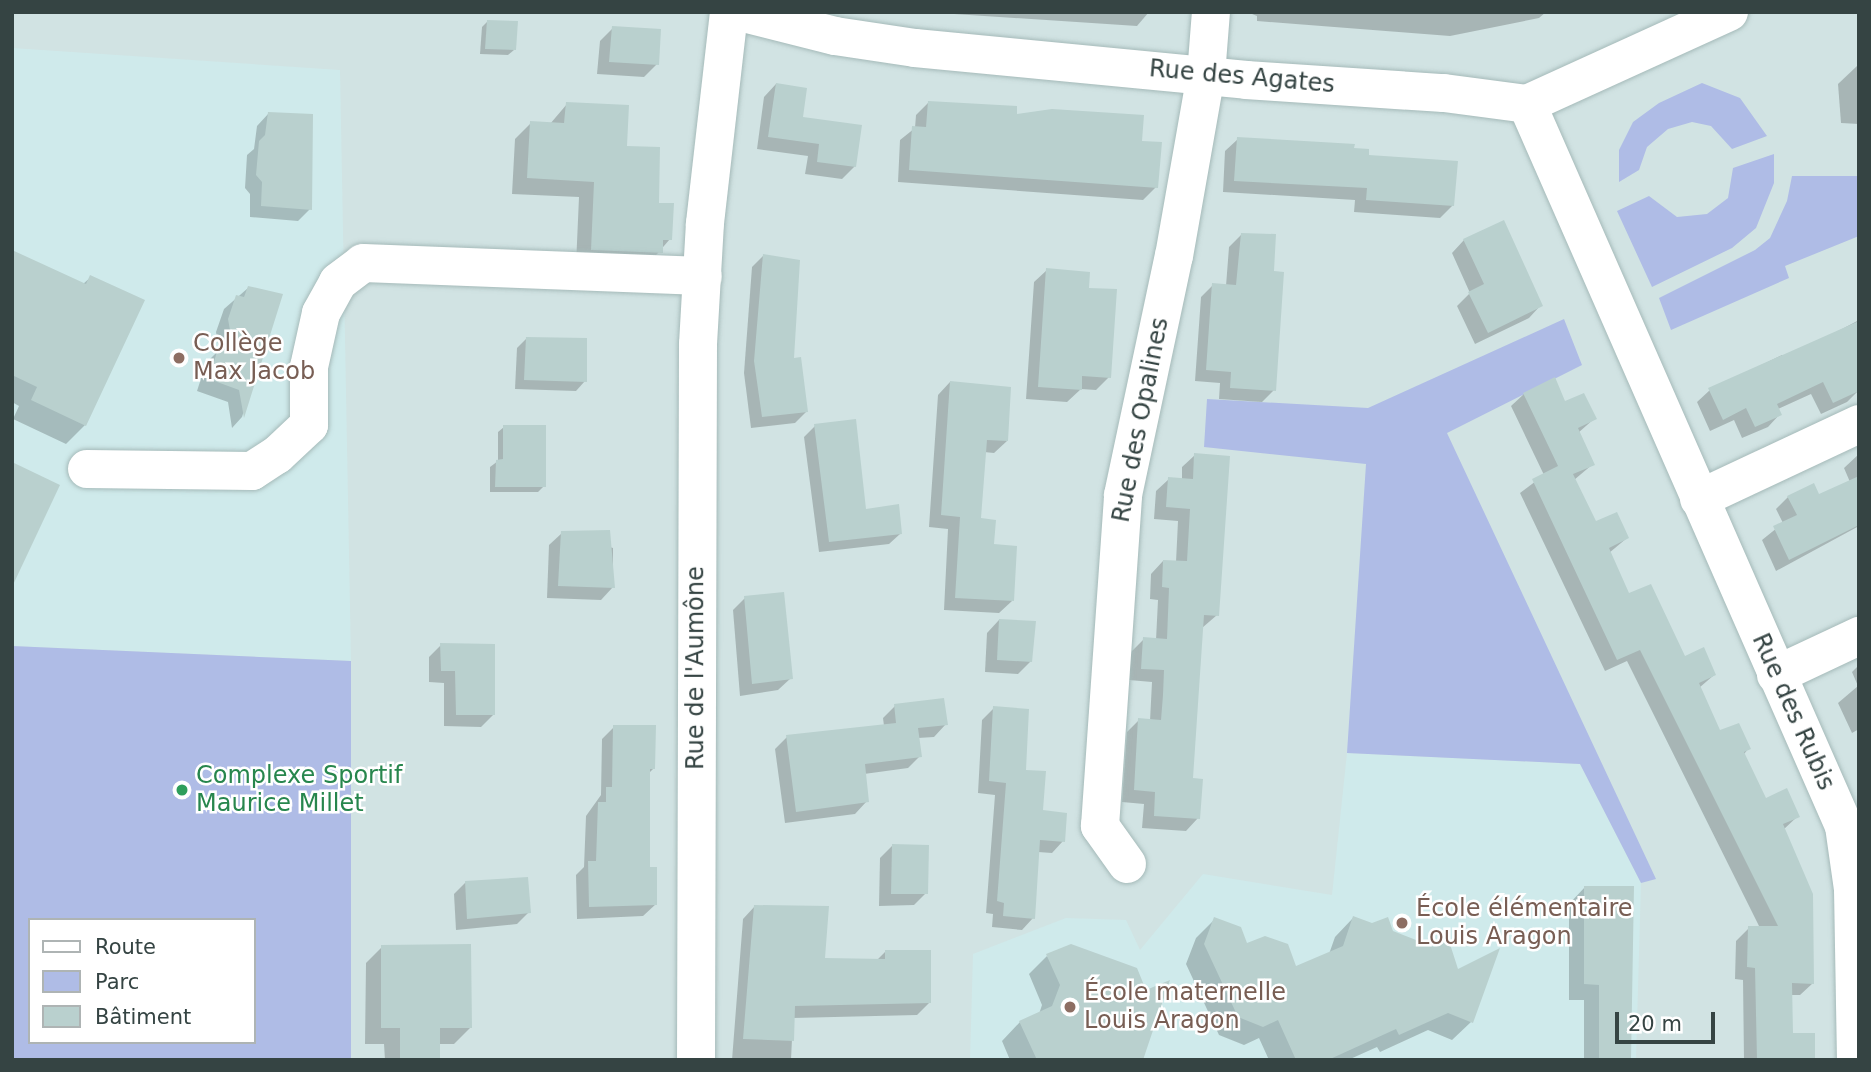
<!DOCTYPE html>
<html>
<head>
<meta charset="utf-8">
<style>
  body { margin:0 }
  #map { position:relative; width:1871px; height:1072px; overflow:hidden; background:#e5f2f2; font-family:"DejaVu Sans",sans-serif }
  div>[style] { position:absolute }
  .residential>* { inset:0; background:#d1e3e3 }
  .education>* { inset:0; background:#cfeaeb }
  .green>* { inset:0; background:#afbce6 }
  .shadow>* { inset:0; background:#0003 }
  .building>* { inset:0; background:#b9d0ce }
  .roads { filter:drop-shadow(0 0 2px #a5bab9) drop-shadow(0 0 2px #a5bab9) }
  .street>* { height:38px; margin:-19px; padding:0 19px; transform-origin:19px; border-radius:19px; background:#fff }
  .dots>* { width:19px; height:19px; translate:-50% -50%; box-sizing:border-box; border:4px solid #fff; border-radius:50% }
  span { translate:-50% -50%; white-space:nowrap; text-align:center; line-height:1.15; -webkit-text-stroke:5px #fff; paint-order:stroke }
  .street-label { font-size:24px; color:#354443 }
  .education-label { font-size:24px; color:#785e54 }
  .left { translate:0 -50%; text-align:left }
  .leisure-label { font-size:24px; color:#27864d }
  .frame { position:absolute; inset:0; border:14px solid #354443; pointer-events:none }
  .legend { position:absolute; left:28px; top:918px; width:228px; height:126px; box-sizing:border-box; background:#fff; border:2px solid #aeb4b4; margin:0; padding:9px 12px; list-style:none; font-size:21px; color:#354443 }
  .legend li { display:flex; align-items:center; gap:14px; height:35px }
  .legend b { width:35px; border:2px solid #aeb4b4 }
  .scale { position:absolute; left:1615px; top:1012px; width:100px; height:32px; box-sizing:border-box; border:4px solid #354443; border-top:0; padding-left:9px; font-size:21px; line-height:24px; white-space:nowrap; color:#354443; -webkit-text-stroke:5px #fff; paint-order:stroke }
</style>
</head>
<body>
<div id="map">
  <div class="residential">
    <div style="clip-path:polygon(evenodd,12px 12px,1859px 12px,1859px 1060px,12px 1060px,12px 12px,30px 920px,254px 920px,254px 1042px,30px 1042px,30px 920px)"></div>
  </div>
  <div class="education">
    <div style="clip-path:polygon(12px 48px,340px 70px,351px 661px,12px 646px)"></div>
    <div style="clip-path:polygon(1347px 753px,1580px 764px,1641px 883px,1636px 1060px,970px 1060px,973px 954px,1066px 918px,1126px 920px,1140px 950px,1203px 874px,1332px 895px)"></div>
  </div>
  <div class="green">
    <div style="clip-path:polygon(1702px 83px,1740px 98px,1767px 136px,1732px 149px,1711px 126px,1692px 122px,1668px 129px,1647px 147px,1639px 170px,1619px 182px,1619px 150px,1633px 122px,1659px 103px)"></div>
    <div style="clip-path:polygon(1774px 154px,1774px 183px,1756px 228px,1732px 248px,1652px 287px,1617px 211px,1649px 196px,1677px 217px,1707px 214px,1728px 198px,1733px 168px)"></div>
    <div style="clip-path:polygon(1792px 176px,1859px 176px,1859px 236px,1785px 266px,1789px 278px,1671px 330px,1659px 298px,1755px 250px,1770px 238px,1787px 201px)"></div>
    <div style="clip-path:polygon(1564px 319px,1582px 365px,1447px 433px,1656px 879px,1641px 883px,1580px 764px,1347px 753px,1366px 464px,1204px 447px,1207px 399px,1368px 408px)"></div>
    <div style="clip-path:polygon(evenodd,12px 646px,351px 661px,351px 1060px,12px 1060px,12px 646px,30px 920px,254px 920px,254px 1042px,30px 1042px,30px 920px)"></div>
  </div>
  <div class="shadow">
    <div style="clip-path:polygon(924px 12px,1149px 12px,1137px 26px)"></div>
    <div style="clip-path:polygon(1247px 12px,1546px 12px,1539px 18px,1450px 36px,1257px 21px,1257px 16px)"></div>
    <div style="clip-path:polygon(488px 21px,514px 50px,508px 55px,480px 54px,482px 27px)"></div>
    <div style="clip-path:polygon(613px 28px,657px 64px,644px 77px,597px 74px,600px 41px)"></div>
    <div style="clip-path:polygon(1857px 66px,1859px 124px,1841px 123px,1838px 84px)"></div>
    <div style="clip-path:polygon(776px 84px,801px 118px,855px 166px,842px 179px,805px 174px,808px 156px,757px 149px,764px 97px)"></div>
    <div style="clip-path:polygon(928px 103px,1141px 143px,1156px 187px,1143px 200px,898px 182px,900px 140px,915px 128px,916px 115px)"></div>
    <div style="clip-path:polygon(567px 104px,625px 147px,657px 204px,670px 239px,645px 268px,576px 265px,579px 197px,512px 194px,515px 139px,531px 123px,550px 124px)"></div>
    <div style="clip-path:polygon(269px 113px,310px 209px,298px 221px,250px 217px,250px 194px,245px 188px,247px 155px,254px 149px,257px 126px)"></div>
    <div style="clip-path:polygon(1238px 139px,1352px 149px,1453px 205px,1440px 218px,1354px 212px,1355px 200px,1223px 192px,1225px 151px)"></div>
    <div style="clip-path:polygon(1241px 235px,1274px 390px,1262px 402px,1219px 399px,1220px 383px,1195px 381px,1201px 297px,1213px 285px,1226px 286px,1229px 247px)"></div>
    <div style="clip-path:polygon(1464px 240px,1541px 305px,1529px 318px,1475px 344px,1457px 306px,1470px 293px,1452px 253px)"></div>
    <div style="clip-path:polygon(12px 252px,83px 284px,91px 277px,85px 425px,66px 444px,13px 419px,19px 406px,12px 402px)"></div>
    <div style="clip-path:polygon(763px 256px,806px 412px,795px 423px,751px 428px,744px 373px,752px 267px)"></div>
    <div style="clip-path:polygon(1047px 270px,1087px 289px,1109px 377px,1096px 390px,1081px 389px,1067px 402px,1026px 399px,1034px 282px)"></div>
    <div style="clip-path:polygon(248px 288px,281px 295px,242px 417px,232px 428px,228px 402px,197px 391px,206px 363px,219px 350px,216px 332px,224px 309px)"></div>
    <div style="clip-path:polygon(1859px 320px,1859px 390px,1847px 402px,1821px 414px,1811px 394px,1778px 409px,1780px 414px,1768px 427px,1742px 438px,1734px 420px,1710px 431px,1697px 402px,1710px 390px,1782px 355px,1784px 360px)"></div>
    <div style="clip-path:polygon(526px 339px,585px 381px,576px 391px,515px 389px,517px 348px)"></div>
    <div style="clip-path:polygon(950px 382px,1007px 441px,994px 453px,984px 452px,979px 520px,1012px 601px,999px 613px,944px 610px,948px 529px,929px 527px,938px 395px)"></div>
    <div style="clip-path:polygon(1524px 394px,1564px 403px,1595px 418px,1578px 433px,1593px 464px,1574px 480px,1595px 524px,1627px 538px,1609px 553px,1629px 595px,1684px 658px,1714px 675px,1699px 688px,1719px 732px,1749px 748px,1744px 754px,1765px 800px,1798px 816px,1783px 830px,1813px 983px,1800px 995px,1791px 995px,1791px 1035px,1813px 1060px,1744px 1060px,1743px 980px,1735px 979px,1736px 941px,1749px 928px,1760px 928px,1627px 661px,1605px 671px,1520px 493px,1544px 475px,1511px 406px)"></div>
    <div style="clip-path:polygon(815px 426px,865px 511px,900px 534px,889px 544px,819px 552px,804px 437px)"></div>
    <div style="clip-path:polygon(504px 427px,544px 486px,538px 492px,490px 492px,490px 467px,498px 461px,498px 432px)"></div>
    <div style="clip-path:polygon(1859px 454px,1859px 526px,1776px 571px,1762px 540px,1783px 523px,1776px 509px,1788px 497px,1819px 496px,1850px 482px,1844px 468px)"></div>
    <div style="clip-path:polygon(1195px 455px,1217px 615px,1202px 628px,1191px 780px,1198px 818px,1186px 831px,1142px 828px,1144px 804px,1122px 802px,1127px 732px,1139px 720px,1150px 721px,1152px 682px,1129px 680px,1131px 652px,1144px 639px,1156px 640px,1158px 600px,1150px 599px,1151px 574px,1163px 561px,1176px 562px,1178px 521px,1154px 519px,1156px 491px,1169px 479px,1182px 480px,1182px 467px)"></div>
    <div style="clip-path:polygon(562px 533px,613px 548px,613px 587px,601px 600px,547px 598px,549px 545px)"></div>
    <div style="clip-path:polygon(745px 598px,791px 678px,778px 690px,740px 696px,733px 610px)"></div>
    <div style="clip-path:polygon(999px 620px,1031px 661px,1018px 674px,985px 672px,987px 633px)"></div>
    <div style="clip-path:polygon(441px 645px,494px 714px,481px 727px,444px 726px,444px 683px,429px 682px,429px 657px)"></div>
    <div style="clip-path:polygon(1859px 665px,1859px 729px,1852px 733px,1838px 703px,1858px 686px,1852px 672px)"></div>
    <div style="clip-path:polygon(895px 706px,946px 724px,934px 737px,918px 738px,920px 756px,908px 768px,864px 774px,867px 801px,855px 814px,785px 823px,775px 749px,787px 737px,884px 726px,883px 718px)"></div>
    <div style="clip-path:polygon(994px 708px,1041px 812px,1063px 841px,1052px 853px,1038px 852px,1033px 918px,1022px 930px,992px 927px,993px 914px,986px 913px,995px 795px,978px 793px,982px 720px)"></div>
    <div style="clip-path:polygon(614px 727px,654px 768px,648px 774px,648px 868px,656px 904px,643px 916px,577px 919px,576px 875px,584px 867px,586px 816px,601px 795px,602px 739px)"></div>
    <div style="clip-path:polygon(892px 846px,926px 893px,914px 905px,879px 906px,880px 858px)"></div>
    <div style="clip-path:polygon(466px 882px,529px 912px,517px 924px,456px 930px,454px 894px)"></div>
    <div style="clip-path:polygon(1585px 887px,1630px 1060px,1584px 1060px,1584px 1000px,1569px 1000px,1569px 904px)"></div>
    <div style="clip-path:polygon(755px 906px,823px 959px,876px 961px,885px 952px,929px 1003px,917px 1015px,793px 1018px,791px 1060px,732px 1060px,743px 919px)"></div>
    <div style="clip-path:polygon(1353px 918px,1434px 949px,1471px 1022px,1452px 1040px,1428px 1030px,1380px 1052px,1377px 1047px,1348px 1060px,1269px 1060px,1259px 1038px,1244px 1045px,1219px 1035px,1186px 964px,1196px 938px,1215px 919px,1246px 945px,1296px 968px,1329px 954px,1335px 937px)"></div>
    <div style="clip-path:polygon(382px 947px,471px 1027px,454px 1044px,438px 1044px,438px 1060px,385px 1060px,384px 1044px,365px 1044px,366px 963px)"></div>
    <div style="clip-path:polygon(1047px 956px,1141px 1060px,1010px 1060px,1002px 1041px,1020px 1022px,1039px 1014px,1042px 1005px,1029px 974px)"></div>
  </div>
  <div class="building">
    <div style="clip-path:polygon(487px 20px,518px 21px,516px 50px,485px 49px)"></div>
    <div style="clip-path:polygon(612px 26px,661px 29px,659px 65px,609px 62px)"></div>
    <div style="clip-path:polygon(776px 83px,807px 88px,803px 117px,862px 125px,856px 167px,817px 162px,819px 144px,768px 137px)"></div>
    <div style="clip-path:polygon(928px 101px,1017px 106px,1017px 114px,1052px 109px,1144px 115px,1142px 141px,1162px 142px,1158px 188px,909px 170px,912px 126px,926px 127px)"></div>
    <div style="clip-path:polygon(566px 102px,629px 105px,627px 146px,660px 147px,659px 203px,674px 203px,672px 240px,663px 240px,663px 253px,591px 250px,594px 182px,527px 178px,530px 121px,564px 123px)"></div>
    <div style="clip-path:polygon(268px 112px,313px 114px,312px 210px,261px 206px,262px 182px,256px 175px,259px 141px,265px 135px)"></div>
    <div style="clip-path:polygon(1237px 137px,1355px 144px,1354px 148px,1369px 149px,1369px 155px,1458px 161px,1454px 206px,1366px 200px,1367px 188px,1234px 181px)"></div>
    <div style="clip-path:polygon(1504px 220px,1543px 306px,1488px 333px,1468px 292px,1484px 284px,1463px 239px)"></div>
    <div style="clip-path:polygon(1241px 233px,1276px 234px,1274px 271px,1284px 272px,1276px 391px,1230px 388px,1231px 372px,1206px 370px,1212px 283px,1236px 285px)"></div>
    <div style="clip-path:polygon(12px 250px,86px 284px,90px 275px,145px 300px,86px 426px,31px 400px,37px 387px,12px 375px)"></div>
    <div style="clip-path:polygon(763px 254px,800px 260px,794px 358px,801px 357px,808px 412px,762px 417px,754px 361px)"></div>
    <div style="clip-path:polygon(1046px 268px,1090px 272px,1089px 288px,1117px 289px,1111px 378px,1082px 376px,1082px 390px,1038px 387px)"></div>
    <div style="clip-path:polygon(248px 286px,283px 294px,244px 418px,239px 390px,209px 379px,218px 348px,234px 353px,228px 319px,236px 295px,244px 297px)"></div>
    <div style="clip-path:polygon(1859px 321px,1859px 391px,1833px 403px,1823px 382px,1777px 404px,1782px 415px,1755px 427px,1746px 408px,1723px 420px,1708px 388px)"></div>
    <div style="clip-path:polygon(526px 337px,587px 338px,587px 382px,524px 380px)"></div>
    <div style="clip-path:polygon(1555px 377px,1565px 401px,1584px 393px,1597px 419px,1578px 428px,1595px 465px,1573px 474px,1596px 521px,1617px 512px,1624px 527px,1629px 538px,1609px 548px,1629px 593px,1651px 584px,1685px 656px,1704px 647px,1716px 675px,1699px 683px,1720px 730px,1739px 723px,1751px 749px,1744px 752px,1766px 798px,1787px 788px,1800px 817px,1783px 824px,1813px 894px,1814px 984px,1792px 983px,1793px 1033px,1815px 1033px,1815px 1060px,1757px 1060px,1755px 968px,1747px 967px,1748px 926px,1778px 926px,1640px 650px,1617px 660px,1532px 479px,1558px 466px,1523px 393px)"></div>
    <div style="clip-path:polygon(950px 381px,1011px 387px,1008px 441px,987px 440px,981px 518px,996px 520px,994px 544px,1017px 546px,1014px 601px,955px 598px,960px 517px,941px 515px)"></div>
    <div style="clip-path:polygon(856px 419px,866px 509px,899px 504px,902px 534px,829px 542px,814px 424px)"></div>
    <div style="clip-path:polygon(503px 425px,546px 425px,546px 487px,495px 487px,496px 460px,503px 459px)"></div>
    <div style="clip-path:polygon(1194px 453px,1230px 456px,1219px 616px,1204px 615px,1193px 778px,1203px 779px,1200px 819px,1154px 816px,1155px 792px,1134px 790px,1138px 718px,1161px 720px,1163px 695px,1164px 670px,1141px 669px,1143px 637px,1167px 639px,1169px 588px,1162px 587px,1163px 560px,1187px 561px,1190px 509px,1166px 507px,1168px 477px,1193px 479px)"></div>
    <div style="clip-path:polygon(12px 462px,60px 485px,12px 587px)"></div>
    <div style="clip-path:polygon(1859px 476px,1859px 525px,1789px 560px,1773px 526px,1797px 515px,1787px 496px,1814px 483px,1819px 494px)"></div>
    <div style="clip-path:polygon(610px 530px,615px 588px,558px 586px,561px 531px)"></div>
    <div style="clip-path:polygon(784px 592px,793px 679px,752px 684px,744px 596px)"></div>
    <div style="clip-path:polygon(999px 619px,1036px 621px,1032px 662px,997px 660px)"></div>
    <div style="clip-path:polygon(440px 643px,495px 644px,495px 715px,456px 715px,455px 671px,441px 671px)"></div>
    <div style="clip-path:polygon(944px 698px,948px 725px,918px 728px,922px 757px,865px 764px,869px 802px,796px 812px,786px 735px,896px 723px,894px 704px)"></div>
    <div style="clip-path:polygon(993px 706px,1029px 709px,1026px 770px,1046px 771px,1043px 810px,1067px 813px,1065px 842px,1040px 840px,1035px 919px,1003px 916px,1004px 903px,997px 901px,1006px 783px,989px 781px)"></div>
    <div style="clip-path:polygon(613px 725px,656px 725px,655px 769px,650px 769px,650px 867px,657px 867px,657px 905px,589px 907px,588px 861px,596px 861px,598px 802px,606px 802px,606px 787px,612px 787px)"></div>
    <div style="clip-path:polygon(892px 844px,929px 845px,928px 894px,891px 894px)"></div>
    <div style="clip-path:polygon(528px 877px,531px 913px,467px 919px,465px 881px)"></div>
    <div style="clip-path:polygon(1584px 886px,1634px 886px,1631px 1060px,1599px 1060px,1599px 985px,1584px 984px)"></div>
    <div style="clip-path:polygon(754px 905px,829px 906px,825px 958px,885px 959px,885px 950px,931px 950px,931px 1003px,795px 1006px,794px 1041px,743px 1039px)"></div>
    <div style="clip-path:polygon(1353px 916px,1372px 923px,1388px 917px,1393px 931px,1434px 947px,1449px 941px,1458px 969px,1500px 948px,1473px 1023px,1448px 1013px,1399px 1035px,1396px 1029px,1328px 1060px,1296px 1060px,1278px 1020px,1263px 1027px,1238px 1017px,1204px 944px,1214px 917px,1241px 927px,1247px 943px,1265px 936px,1288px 944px,1296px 966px,1343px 946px)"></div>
    <div style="clip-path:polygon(471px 944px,472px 1028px,440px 1028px,440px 1060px,400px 1060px,400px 1028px,381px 1028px,381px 945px)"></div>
    <div style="clip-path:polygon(1071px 944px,1137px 968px,1146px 990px,1170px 980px,1143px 1060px,1037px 1060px,1019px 1021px,1052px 1006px,1060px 985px,1046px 954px)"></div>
  </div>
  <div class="roads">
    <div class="street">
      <div style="left:740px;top:12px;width:98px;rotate:14.2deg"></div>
      <div style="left:835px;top:36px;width:81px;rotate:8.5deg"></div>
      <div style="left:915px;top:48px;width:333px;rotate:5.5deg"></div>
      <div style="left:1246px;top:80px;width:198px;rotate:3.8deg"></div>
      <div style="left:1444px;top:93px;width:84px;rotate:7.5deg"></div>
      <div style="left:1527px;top:104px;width:222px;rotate:-24.5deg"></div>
      <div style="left:1527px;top:104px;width:789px;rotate:66.3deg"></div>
      <div style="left:1844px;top:826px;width:64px;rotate:81.9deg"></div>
      <div style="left:1853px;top:889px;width:171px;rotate:89deg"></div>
      <div style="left:87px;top:469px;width:165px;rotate:0.7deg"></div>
      <div style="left:252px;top:471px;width:30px;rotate:-33deg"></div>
      <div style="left:277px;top:455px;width:44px;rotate:-43.2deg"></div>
      <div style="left:309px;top:425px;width:58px;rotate:-90deg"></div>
      <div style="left:309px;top:367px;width:55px;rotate:-77.5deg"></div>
      <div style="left:321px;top:313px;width:35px;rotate:-61deg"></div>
      <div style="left:338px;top:282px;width:31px;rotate:-37deg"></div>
      <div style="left:363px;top:263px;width:340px;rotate:2.2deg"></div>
      <div style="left:1699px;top:499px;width:177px;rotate:-25.1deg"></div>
      <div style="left:1776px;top:675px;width:92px;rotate:-25.2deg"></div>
      <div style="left:1127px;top:864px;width:47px;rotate:-125.4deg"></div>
      <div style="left:1100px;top:826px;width:332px;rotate:-86deg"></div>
      <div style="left:1123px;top:495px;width:244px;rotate:-78deg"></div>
      <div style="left:1174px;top:256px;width:184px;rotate:-80deg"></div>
      <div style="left:1206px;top:75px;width:63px;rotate:-85.5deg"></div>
      <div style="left:696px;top:1060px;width:716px;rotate:-89.84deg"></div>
      <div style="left:698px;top:344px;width:121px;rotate:-86.7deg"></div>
      <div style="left:705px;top:223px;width:212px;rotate:-83.5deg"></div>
    </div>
  </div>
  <div class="dots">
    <div style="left:179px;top:358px;background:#8d6e63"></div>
    <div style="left:182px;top:790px;background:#2e9e5b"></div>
    <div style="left:1402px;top:923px;background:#8d6e63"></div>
    <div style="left:1070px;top:1007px;background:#8d6e63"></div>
  </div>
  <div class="street-label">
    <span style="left:1242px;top:77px;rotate:5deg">Rue des Agates</span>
    <span style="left:1141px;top:420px;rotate:-79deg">Rue des Opalines</span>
    <span style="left:696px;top:668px;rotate:-90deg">Rue de l'Aumône</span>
    <span style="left:1793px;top:712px;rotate:66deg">Rue des Rubis</span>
  </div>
  <div class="education-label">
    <span class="left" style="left:193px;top:358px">Collège<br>Max Jacob</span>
    <span class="left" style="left:1416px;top:923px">École élémentaire<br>Louis Aragon</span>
    <span class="left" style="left:1084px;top:1007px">École maternelle<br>Louis Aragon</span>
  </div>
  <div class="leisure-label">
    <span class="left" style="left:196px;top:790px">Complexe Sportif<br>Maurice Millet</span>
  </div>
  <div class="frame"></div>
  <ul class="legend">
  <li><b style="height:9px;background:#fff"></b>Route</li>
  <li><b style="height:19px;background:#afbce6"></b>Parc</li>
  <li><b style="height:19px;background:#b9d0ce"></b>Bâtiment</li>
  </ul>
  <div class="scale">20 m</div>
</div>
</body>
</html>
